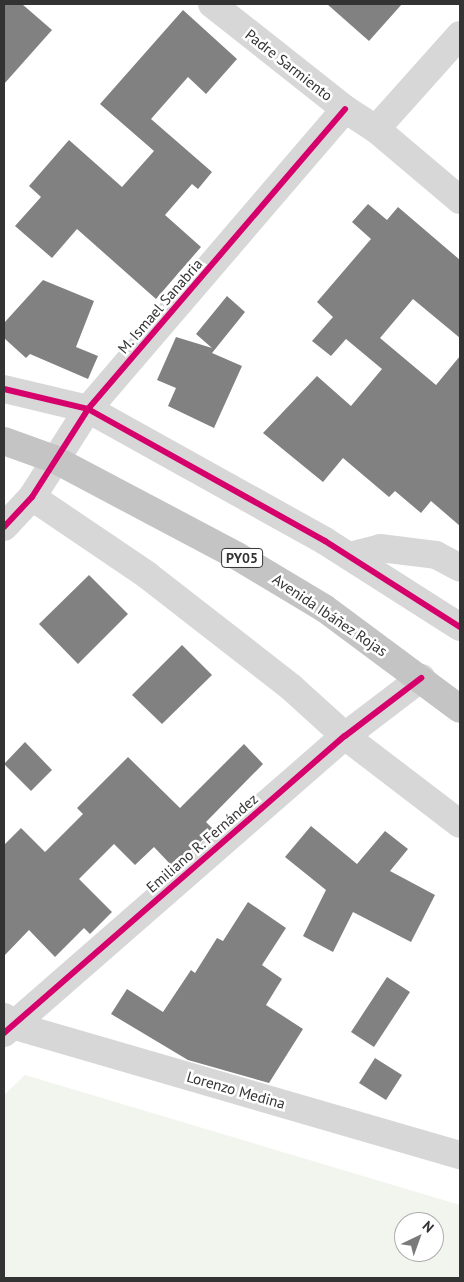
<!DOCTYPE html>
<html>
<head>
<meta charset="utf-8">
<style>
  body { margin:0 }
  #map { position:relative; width:464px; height:1282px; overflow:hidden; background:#fff; font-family:"PT Sans",sans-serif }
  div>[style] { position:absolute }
  .green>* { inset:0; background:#f1f5ed }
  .building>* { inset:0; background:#818181 }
  .street>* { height:28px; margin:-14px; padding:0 14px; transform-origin:14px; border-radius:14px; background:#d7d7d7 }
  .highway>* { height:28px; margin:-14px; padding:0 14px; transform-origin:14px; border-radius:14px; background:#c4c4c4 }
  .cycleway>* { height:6px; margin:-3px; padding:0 3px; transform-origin:3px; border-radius:3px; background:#d6006c }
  span { translate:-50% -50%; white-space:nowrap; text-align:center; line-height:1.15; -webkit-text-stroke:5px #fff; paint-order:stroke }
  .shield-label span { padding:1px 4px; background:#fff; border:1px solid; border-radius:4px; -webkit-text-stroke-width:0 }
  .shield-label { font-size:14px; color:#333; font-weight:700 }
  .street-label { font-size:15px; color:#333 }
  .frame { position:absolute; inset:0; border:5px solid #333; pointer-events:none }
  .north { position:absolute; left:394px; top:1212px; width:50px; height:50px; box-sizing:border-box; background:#fff; border:1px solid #adadad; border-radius:50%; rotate:42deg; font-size:14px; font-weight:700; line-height:20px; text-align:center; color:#333 }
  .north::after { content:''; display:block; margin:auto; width:18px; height:22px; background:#7a7a7a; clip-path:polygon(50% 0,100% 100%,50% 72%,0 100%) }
</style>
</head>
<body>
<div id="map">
  <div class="green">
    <div style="clip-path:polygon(evenodd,25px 1075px,460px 1205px,460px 1278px,4px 1278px,4px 1095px,25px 1075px,404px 1222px,434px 1222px,434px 1252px,404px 1252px,404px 1222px)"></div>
  </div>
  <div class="building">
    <div style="clip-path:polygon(4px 4px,22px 4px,52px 30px,4px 84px)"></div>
    <div style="clip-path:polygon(327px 4px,402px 4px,369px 41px)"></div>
    <div style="clip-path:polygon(183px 10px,237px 59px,206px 94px,188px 77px,151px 119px,212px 172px,198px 189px,192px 184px,165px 215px,201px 247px,156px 299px,77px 229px,52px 258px,15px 226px,41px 197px,29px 186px,69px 140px,122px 187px,154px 151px,100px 104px)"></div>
    <div style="clip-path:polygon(368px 204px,387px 220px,398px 207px,460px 260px,460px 338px,413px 299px,380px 338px,436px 385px,460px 356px,460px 526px,431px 501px,421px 513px,395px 491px,389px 497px,343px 458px,323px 482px,263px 433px,317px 376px,351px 406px,382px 369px,346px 339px,331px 356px,312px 341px,333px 317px,317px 302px,371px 239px,352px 222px)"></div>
    <div style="clip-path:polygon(43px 280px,94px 301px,76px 347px,98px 356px,88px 379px,30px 354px,26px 358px,4px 338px,4px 323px)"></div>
    <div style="clip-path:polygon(227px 296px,245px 312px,212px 353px,242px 366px,214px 428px,168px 406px,176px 388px,157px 380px,176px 337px,212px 348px,196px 334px)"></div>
    <div style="clip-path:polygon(89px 575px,128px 614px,78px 664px,39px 624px)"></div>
    <div style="clip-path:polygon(182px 645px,212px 675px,162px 724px,132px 695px)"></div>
    <div style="clip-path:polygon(25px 742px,52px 770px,31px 791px,4px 764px)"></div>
    <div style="clip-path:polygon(244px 744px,263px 764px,206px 822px,214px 830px,172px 866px,154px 847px,135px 865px,114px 844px,79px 879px,112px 912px,90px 934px,84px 928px,55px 957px,29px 930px,4px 956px,4px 845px,21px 828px,45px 852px,83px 814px,77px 808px,128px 757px,180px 808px)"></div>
    <div style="clip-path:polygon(311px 826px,357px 864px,385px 831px,408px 849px,390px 871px,435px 895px,411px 942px,353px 912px,333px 952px,303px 936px,326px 890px,285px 857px)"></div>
    <div style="clip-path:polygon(248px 902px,286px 928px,262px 965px,282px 979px,266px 1005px,303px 1029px,269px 1083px,188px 1060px,111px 1014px,127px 989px,163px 1012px,191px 970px,195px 973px,217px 938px,223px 941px)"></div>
    <div style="clip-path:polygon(387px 977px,410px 992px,374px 1047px,351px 1032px)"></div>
    <div style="clip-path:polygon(375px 1058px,402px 1075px,386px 1100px,359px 1083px)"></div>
  </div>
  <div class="street">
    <div style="left:212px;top:4px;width:169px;rotate:38.3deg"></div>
    <div style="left:345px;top:109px;width:37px;rotate:33deg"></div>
    <div style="left:376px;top:129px;width:110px;rotate:40.2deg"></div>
    <div style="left:376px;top:129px;width:126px;rotate:-48.2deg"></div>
    <div style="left:4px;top:389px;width:86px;rotate:13.4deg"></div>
    <div style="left:88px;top:409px;width:271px;rotate:29.1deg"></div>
    <div style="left:325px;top:541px;width:160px;rotate:32.5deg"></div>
    <div style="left:32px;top:497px;width:139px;rotate:34.1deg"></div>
    <div style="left:147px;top:575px;width:184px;rotate:37.9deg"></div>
    <div style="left:292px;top:688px;width:72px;rotate:42.2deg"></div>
    <div style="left:345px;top:736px;width:145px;rotate:37.4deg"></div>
    <div style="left:4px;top:527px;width:41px;rotate:-47deg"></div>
    <div style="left:32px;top:497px;width:104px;rotate:-57.5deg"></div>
    <div style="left:88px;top:409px;width:395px;rotate:-49.4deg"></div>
    <div style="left:349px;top:556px;width:32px;rotate:-14deg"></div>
    <div style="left:380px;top:548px;width:56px;rotate:7.1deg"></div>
    <div style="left:436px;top:555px;width:27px;rotate:28deg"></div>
    <div style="left:4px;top:1017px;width:11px;rotate:45deg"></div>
    <div style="left:12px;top:1025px;width:466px;rotate:16.2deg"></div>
    <div style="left:4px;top:1033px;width:452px;rotate:-41.1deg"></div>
    <div style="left:345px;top:736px;width:96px;rotate:-37.3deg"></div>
  </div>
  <div class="highway">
    <div style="left:4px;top:441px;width:53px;rotate:19.8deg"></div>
    <div style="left:54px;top:459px;width:207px;rotate:27.9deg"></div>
    <div style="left:237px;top:556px;width:101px;rotate:30.9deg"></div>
    <div style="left:324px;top:608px;width:169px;rotate:36.6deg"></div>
  </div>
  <div class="cycleway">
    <div style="left:4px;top:389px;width:86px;rotate:13.4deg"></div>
    <div style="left:88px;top:409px;width:271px;rotate:29.1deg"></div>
    <div style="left:325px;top:541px;width:160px;rotate:32.5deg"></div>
    <div style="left:4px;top:527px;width:41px;rotate:-47deg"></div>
    <div style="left:32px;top:497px;width:104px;rotate:-57.5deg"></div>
    <div style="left:88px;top:409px;width:395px;rotate:-49.4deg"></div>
    <div style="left:4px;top:1033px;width:452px;rotate:-41.1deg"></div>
    <div style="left:345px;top:736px;width:96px;rotate:-37.3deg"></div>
  </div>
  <div class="shield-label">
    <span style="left:242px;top:558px">PY05</span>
  </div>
  <div class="street-label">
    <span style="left:289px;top:65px;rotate:38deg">Padre Sarmiento</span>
    <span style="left:160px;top:306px;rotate:-49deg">M. Ismael Sanabria</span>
    <span style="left:330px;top:615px;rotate:34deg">Avenida Ibáñez Rojas</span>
    <span style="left:202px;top:843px;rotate:-41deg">Emiliano R. Fernández</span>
    <span style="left:236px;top:1090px;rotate:16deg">Lorenzo Medina</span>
  </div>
  <div class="frame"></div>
  <div class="north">N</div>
</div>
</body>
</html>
